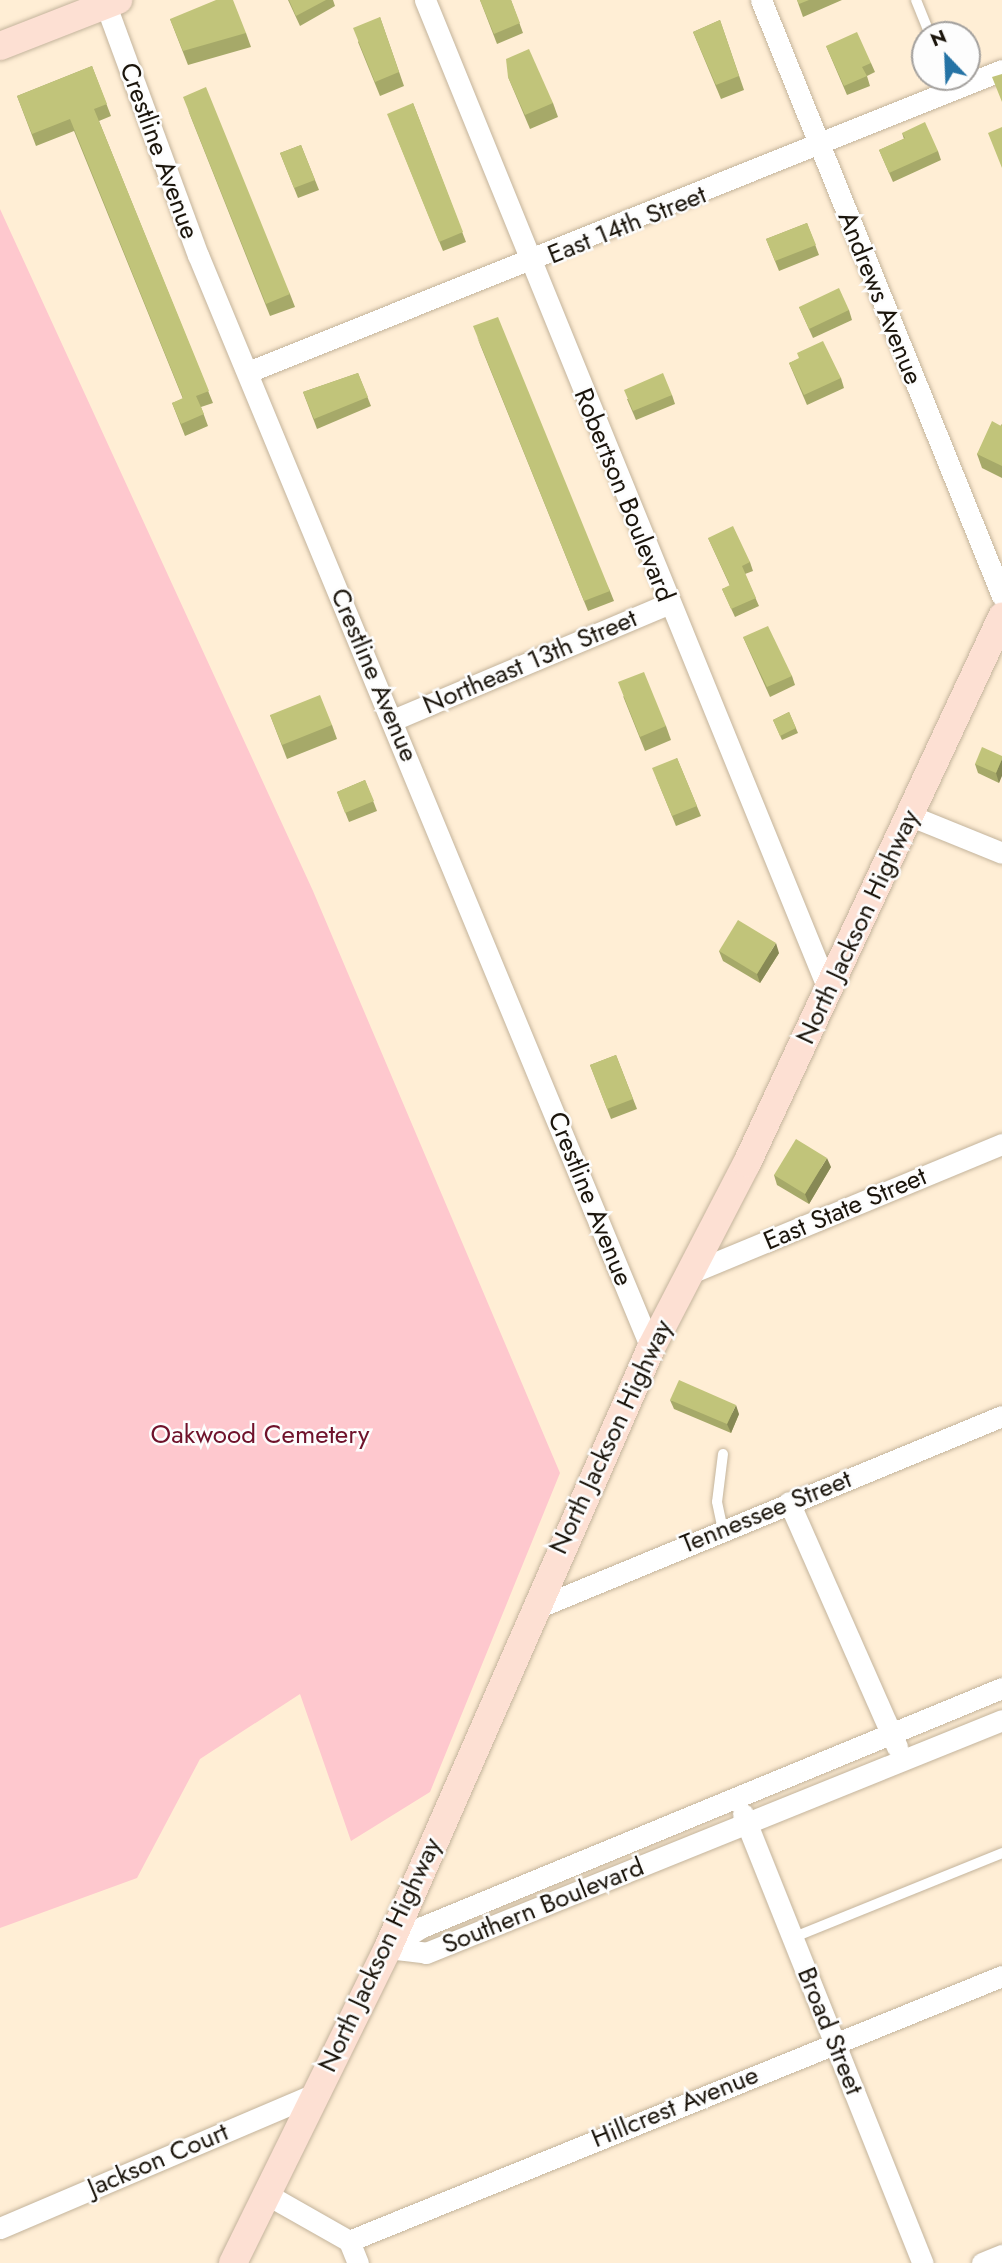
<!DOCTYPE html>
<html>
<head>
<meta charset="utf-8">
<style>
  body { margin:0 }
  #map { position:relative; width:1002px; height:2263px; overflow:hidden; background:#ffeed5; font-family:Jost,sans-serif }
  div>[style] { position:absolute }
  .green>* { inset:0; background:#fec8ce }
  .roads { filter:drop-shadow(0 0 2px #c4b49c) drop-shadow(0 0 2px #c4b49c) }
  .lane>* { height:10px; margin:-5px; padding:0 5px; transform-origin:5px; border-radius:5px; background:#fff }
  .street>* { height:21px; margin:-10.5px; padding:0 10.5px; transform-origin:10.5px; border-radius:10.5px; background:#fff }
  .secondary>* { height:28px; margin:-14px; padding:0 14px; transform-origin:14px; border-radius:14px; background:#fde0d3 }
  .wall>* { inset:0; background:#a6a969 }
  .shaded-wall>* { inset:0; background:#878955 }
  .building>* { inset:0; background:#c1c47a }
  span { translate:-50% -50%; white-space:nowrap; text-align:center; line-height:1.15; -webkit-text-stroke:5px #fdfdfd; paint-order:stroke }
  .street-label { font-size:26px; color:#1b150c }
  .park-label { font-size:26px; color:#6f122b }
  .north { position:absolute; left:911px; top:21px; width:70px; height:70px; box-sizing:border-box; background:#fdfdfd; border:2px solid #a3a09d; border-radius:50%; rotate:337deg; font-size:19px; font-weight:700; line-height:28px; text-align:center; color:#1b150c }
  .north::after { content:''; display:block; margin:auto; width:24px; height:32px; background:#2573a5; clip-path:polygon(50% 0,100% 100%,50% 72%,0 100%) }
</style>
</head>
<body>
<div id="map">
  <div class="green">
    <div style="clip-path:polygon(0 209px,313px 891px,560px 1473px,430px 1792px,351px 1841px,300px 1694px,200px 1759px,137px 1878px,0 1928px)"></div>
  </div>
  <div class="roads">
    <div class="lane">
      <div style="left:916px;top:0;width:38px;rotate:68deg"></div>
      <div style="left:723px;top:1454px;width:48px;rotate:97.1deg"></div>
      <div style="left:717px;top:1502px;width:29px;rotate:78deg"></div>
      <div style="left:792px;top:1938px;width:227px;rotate:-22deg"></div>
    </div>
    <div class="street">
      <div style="left:104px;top:0;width:272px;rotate:69.8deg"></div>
      <div style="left:198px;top:255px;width:1183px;rotate:67.49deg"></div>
      <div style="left:425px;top:0;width:1068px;rotate:67.83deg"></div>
      <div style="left:761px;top:0;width:643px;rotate:67.98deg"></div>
      <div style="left:248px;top:372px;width:812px;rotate:-21.83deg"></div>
      <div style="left:393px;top:720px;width:298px;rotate:-22.9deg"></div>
      <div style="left:911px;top:816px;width:98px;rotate:22.1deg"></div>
      <div style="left:688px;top:1274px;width:340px;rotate:-22.5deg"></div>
      <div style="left:789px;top:1502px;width:268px;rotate:66.2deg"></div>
      <div style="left:532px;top:1610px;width:508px;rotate:-22.43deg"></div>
      <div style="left:743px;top:1814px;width:484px;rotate:68.2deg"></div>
      <div style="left:388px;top:1948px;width:40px;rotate:-32deg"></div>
      <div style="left:422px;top:1927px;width:627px;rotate:-22.4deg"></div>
      <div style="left:388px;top:1948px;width:38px;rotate:7deg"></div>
      <div style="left:426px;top:1953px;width:621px;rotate:-22.02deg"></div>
      <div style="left:268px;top:2195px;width:93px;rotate:29.6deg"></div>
      <div style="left:349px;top:2241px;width:24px;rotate:68deg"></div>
      <div style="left:0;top:2228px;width:344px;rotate:-23.1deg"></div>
      <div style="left:349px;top:2241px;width:705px;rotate:-22.09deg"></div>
      <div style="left:982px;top:2263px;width:22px;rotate:-22deg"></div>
    </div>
    <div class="secondary">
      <div style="left:0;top:46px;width:127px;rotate:-21.3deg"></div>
      <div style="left:233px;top:2263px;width:351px;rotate:-63.8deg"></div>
      <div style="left:388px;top:1948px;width:655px;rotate:-66.33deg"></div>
      <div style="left:651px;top:1348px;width:208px;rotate:-62.6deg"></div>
      <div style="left:747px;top:1163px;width:603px;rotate:-64.97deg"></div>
    </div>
  </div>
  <div class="wall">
    <div style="clip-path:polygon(288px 0,333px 0,335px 6px,300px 26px)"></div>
    <div style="clip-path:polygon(480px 0,511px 0,523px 33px,497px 44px)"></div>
    <div style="clip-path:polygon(797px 0,842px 0,803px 17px)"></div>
    <div style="clip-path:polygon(380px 17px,404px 86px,380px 96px,358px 42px)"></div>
    <div style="clip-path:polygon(170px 19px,246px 33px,251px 47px,188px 65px)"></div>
    <div style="clip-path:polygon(720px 20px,744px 90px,721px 99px,693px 32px)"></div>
    <div style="clip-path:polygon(826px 46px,871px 63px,875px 72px,867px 76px,870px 86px,847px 95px)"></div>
    <div style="clip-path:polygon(92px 66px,111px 116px,99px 121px,213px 403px,201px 407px,208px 426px,185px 436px,172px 403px,183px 399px,74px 131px,36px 146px,17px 96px)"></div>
    <div style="clip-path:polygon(508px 77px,553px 103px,558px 117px,530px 129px)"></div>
    <div style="clip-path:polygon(413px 103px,466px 242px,443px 251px,391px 123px)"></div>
    <div style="clip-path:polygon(188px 110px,290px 294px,295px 307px,270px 316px)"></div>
    <div style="clip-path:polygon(902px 133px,938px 151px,941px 160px,893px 182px,879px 150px,904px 139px)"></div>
    <div style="clip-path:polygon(301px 145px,319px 190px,298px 198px,280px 153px)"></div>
    <div style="clip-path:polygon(807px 223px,819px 255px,779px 271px,766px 239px)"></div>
    <div style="clip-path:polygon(799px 307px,849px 310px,852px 320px,813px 338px)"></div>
    <div style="clip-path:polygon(477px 337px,610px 591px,614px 601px,588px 611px)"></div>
    <div style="clip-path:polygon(799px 359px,841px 378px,844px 388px,807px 405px,789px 363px)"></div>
    <div style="clip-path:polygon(358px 373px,371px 406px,317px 429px,303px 392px)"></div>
    <div style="clip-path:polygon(672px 395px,675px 404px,636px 420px,627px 399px)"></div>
    <div style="clip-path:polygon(1002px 424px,1002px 478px,982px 468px,977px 454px)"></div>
    <div style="clip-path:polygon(708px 538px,750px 562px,753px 571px,745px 574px,759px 606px,735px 617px,722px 589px,730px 586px)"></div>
    <div style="clip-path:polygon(743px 637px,792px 676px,795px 685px,770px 697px)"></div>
    <div style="clip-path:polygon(623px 696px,666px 726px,671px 740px,645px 751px)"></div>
    <div style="clip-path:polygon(789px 712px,798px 733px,782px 740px,773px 720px)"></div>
    <div style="clip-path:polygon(270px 715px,332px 725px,337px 739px,287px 759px)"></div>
    <div style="clip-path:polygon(1002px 756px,999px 783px,978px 773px,975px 764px)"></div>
    <div style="clip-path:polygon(677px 758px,701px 816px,676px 826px,656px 777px)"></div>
    <div style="clip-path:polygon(365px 780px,377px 811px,349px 822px,337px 792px)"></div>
    <div style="clip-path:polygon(719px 951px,779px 953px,760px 983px,723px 961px)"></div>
    <div style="clip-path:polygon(616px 1055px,637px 1109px,611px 1119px,590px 1065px)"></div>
    <div style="clip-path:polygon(831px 1167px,809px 1204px,777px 1185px,774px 1175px)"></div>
    <div style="clip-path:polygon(670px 1400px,739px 1414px,731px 1433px,674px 1409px)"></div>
  </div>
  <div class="shaded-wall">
    <div style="clip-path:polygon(1002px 759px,1002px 776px,999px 783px,996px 773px)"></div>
    <div style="clip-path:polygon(776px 943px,779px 953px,760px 983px,757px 974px)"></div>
    <div style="clip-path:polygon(827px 1158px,831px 1167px,809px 1204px,805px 1194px)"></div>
    <div style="clip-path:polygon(736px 1405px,739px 1414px,731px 1433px,727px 1424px)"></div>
  </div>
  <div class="building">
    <div style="clip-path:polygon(216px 0,233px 0,246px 33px,183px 51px,170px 19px)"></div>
    <div style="clip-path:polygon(289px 0,326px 0,296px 16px)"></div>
    <div style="clip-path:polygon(480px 0,511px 0,520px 23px,494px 34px)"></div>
    <div style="clip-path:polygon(797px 0,809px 0,799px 4px)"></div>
    <div style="clip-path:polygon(380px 17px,399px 72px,375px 82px,353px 28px)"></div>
    <div style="clip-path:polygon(720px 20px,739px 76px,716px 85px,693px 32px)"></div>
    <div style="clip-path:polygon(857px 32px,871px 63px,862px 67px,867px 76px,844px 86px,826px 46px)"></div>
    <div style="clip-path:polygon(529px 49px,553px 103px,525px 115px,508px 77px,506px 59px)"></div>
    <div style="clip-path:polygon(92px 66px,107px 104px,94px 109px,209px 391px,196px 396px,204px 414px,181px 424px,172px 403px,183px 398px,70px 119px,32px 134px,17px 96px)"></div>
    <div style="clip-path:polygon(1002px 74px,1002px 102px,992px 77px)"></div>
    <div style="clip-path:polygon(206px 87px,290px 294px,266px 304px,183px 97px)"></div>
    <div style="clip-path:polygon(413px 103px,463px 232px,439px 242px,387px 114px)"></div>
    <div style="clip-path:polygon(925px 122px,938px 151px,889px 173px,879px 150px,905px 138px,902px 133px)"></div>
    <div style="clip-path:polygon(1002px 127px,1002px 168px,988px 133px)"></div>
    <div style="clip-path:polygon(301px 145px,315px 180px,294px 188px,280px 153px)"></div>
    <div style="clip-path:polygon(807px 223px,816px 245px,775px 261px,766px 239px)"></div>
    <div style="clip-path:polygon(839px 288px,849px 310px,809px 329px,799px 307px)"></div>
    <div style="clip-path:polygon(498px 317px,610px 591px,584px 601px,473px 326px)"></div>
    <div style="clip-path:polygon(823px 341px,841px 378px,804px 395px,789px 363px,799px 358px,797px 353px)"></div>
    <div style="clip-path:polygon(358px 373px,368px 397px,314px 419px,303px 392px)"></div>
    <div style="clip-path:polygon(663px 373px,672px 395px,633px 411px,624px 390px)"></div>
    <div style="clip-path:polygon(992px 421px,1001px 426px,1002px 424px,1002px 466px,977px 454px)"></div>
    <div style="clip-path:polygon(733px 526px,750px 562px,742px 566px,756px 598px,731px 609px,722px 589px,730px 585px,708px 538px)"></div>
    <div style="clip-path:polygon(768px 626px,792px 676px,767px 687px,743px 637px)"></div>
    <div style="clip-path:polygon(644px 672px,666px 726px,640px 737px,618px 682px)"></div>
    <div style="clip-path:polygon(320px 695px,332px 725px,282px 745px,270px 715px)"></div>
    <div style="clip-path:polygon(789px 712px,796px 728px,780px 736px,773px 720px)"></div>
    <div style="clip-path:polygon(982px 747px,1002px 756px,1002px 759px,996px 773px,975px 764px)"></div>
    <div style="clip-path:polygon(677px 758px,697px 806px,672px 816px,652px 768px)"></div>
    <div style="clip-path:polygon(365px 780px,374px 801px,345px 813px,337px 792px)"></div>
    <div style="clip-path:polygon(738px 920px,776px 943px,757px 974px,719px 951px)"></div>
    <div style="clip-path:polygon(616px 1055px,633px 1099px,607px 1109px,590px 1065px)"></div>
    <div style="clip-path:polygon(796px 1139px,827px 1158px,805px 1194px,774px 1175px)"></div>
    <div style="clip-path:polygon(679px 1380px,736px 1405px,727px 1424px,670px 1400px)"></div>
  </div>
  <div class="street-label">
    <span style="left:159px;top:151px;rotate:70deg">Crestline Avenue</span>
    <span style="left:627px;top:225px;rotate:-22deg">East 14th Street</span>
    <span style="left:880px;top:298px;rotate:68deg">Andrews Avenue</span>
    <span style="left:624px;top:495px;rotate:68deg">Robertson Boulevard</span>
    <span style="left:530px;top:662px;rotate:-23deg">Northeast 13th Street</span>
    <span style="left:374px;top:675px;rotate:67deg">Crestline Avenue</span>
    <span style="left:858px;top:927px;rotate:-65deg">North Jackson Highway</span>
    <span style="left:590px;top:1199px;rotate:68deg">Crestline Avenue</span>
    <span style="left:845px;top:1209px;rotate:-23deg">East State Street</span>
    <span style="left:611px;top:1437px;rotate:-65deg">North Jackson Highway</span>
    <span style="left:766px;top:1512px;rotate:-22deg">Tennessee Street</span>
    <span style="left:543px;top:1906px;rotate:-22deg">Southern Boulevard</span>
    <span style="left:380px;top:1955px;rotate:-65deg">North Jackson Highway</span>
    <span style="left:830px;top:2031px;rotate:68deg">Broad Street</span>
    <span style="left:675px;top:2107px;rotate:-22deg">Hillcrest Avenue</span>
    <span style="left:158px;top:2160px;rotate:-23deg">Jackson Court</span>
  </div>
  <div class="park-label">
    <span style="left:260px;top:1435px">Oakwood Cemetery</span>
  </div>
  <div class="north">N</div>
</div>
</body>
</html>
